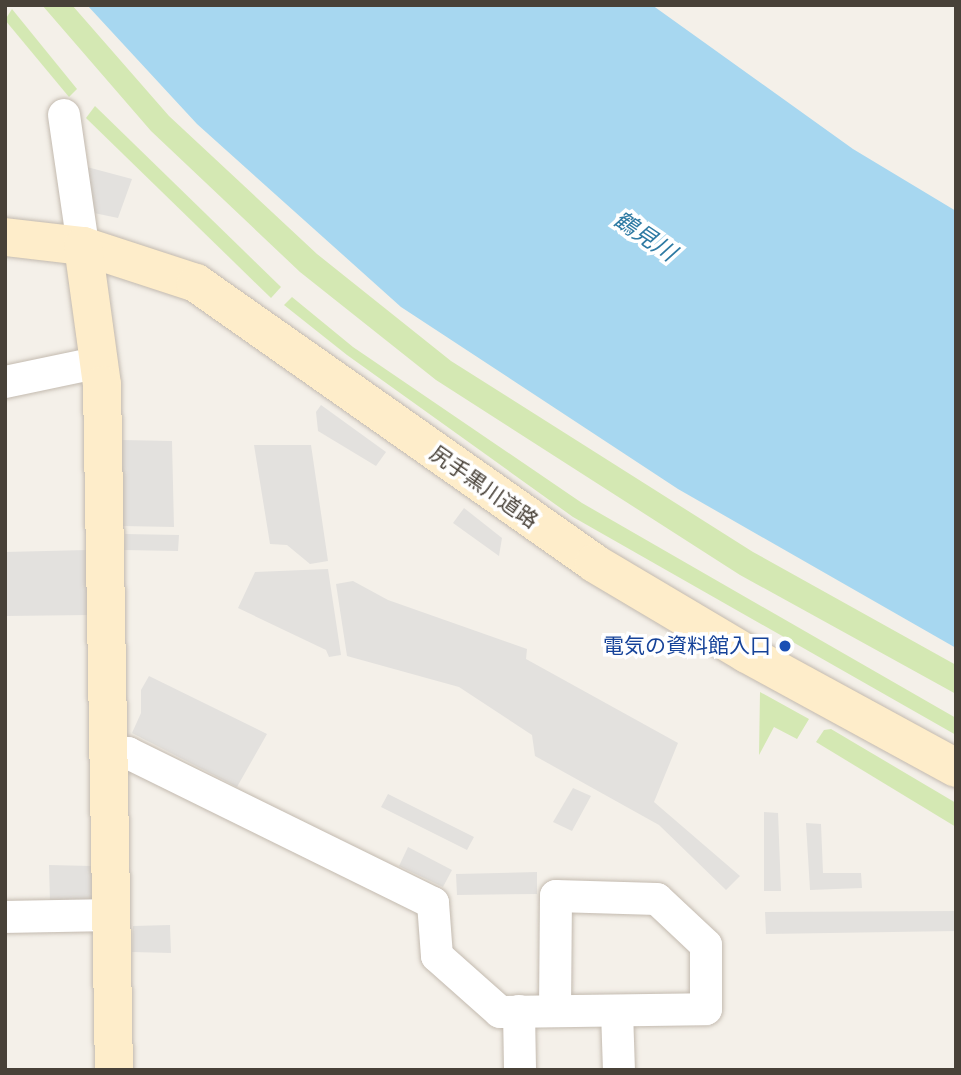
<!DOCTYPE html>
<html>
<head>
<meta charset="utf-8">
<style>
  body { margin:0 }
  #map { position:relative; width:961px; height:1075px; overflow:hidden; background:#f4f0e9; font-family:Figtree,"Noto Sans JP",sans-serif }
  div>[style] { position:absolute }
  .green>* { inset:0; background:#d4e8b3 }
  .parking>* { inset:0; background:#e3e1de }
  .water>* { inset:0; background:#a7d7f0 }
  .roads { filter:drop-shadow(0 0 2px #c3baaf) drop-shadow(0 0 2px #c3baaf) }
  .street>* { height:32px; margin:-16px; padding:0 16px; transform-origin:16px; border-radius:16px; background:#fff }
  .secondary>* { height:38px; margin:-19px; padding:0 19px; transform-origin:19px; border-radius:19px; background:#feedca }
  .dots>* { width:19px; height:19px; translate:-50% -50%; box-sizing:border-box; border:4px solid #fff; border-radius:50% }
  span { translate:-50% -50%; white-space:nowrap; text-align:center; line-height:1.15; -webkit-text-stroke:7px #fff; paint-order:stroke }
  .street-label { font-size:21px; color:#484138 }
  .transit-label { font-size:21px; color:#164399 }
  .right { translate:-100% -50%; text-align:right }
  .water-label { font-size:23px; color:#2e7aa3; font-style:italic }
  .frame { position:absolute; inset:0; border:7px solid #484138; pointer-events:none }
</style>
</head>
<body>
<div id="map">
  <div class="green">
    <div style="clip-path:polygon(42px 5px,72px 5px,169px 116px,317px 254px,451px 361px,753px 552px,956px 665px,956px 694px,740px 575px,436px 380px,300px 272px,151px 131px)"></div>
    <div style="clip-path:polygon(12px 9px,77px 89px,69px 97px,5px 20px)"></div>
    <div style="clip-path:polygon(95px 106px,281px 287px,271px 298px,86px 118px)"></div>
    <div style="clip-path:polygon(292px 297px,353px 347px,582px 503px,956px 718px,956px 735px,573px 517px,347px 355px,284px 305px)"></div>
    <div style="clip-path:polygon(760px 692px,809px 719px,797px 739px,774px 727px,759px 755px)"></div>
    <div style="clip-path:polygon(831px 729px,956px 803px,956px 827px,816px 742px,824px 730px)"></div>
  </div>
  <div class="parking">
    <div style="clip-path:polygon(87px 167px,132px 179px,118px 218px,94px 213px)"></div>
    <div style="clip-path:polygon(321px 405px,386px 452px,376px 466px,318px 431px,316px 412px)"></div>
    <div style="clip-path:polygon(122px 440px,172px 441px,174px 527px,122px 526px)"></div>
    <div style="clip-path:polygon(254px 445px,311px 445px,328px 561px,310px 564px,287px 545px,270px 544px)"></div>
    <div style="clip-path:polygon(464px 508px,502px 538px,499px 556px,453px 523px)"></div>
    <div style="clip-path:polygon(125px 534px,179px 535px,178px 551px,124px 550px)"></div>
    <div style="clip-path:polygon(87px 550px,90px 615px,5px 616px,5px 552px)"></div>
    <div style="clip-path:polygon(328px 569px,341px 655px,329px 657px,326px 650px,238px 608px,255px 572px)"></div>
    <div style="clip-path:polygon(353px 581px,388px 600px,527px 649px,526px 659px,678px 743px,654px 802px,740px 876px,726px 890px,659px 825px,535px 756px,532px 735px,459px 687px,347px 656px,336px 584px)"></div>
    <div style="clip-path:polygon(149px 676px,267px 734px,237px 787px,132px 733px,141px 713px,141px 690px)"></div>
    <div style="clip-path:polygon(573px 788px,591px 796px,572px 831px,553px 822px)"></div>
    <div style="clip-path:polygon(388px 794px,474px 837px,467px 850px,381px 807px)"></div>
    <div style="clip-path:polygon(764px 812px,778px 813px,781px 891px,764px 891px)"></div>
    <div style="clip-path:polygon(806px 823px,821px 824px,823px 873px,861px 873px,862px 888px,810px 890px)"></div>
    <div style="clip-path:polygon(408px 847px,452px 870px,443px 887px,399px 866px)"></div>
    <div style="clip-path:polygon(49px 865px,92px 866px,95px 901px,50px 903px)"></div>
    <div style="clip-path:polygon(537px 872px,537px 894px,457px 895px,456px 874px)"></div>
    <div style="clip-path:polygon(956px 911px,956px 931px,766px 934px,765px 912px)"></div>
    <div style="clip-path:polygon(170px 925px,171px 953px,132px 952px,133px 926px)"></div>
  </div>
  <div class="water">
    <div style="clip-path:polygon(87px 5px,652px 5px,853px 149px,956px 211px,956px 648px,678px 489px,401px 307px,197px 124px)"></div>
  </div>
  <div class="roads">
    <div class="street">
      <div style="left:64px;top:115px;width:132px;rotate:81.7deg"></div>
      <div style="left:5px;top:382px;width:98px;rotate:-11.8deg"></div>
      <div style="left:109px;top:752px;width:19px;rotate:3deg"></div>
      <div style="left:128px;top:753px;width:340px;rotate:26.2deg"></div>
      <div style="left:433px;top:903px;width:53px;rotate:85.7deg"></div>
      <div style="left:437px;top:956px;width:84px;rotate:41.6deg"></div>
      <div style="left:500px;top:1012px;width:206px;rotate:-0.8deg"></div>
      <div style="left:706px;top:1009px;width:64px;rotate:-90deg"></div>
      <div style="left:706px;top:945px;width:67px;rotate:-136.8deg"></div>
      <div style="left:657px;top:899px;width:101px;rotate:-178.3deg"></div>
      <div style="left:556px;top:896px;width:114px;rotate:90.5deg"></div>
      <div style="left:5px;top:917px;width:107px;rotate:-1.1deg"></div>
      <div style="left:519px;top:1011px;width:59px;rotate:89deg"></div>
      <div style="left:617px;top:1011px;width:59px;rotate:88.1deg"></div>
    </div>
    <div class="secondary">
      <div style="left:5px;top:237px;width:79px;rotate:6.6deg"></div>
      <div style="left:83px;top:246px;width:119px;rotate:18.1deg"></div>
      <div style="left:196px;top:283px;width:487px;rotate:35.1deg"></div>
      <div style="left:594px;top:563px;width:178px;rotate:30.7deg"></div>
      <div style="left:747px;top:654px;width:238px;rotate:28.6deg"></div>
      <div style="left:83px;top:246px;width:140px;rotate:82.2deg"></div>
      <div style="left:102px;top:385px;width:685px;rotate:89deg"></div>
    </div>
  </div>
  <div class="dots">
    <div style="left:785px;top:646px;background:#1a4fb4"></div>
  </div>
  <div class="street-label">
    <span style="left:484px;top:487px;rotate:35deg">尻手黒川道路</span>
  </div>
  <div class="transit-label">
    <span class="right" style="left:771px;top:646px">電気の資料館入口</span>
  </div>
  <div class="water-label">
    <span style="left:645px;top:236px;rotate:34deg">鶴見川</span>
  </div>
  <div class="frame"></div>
</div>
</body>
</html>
